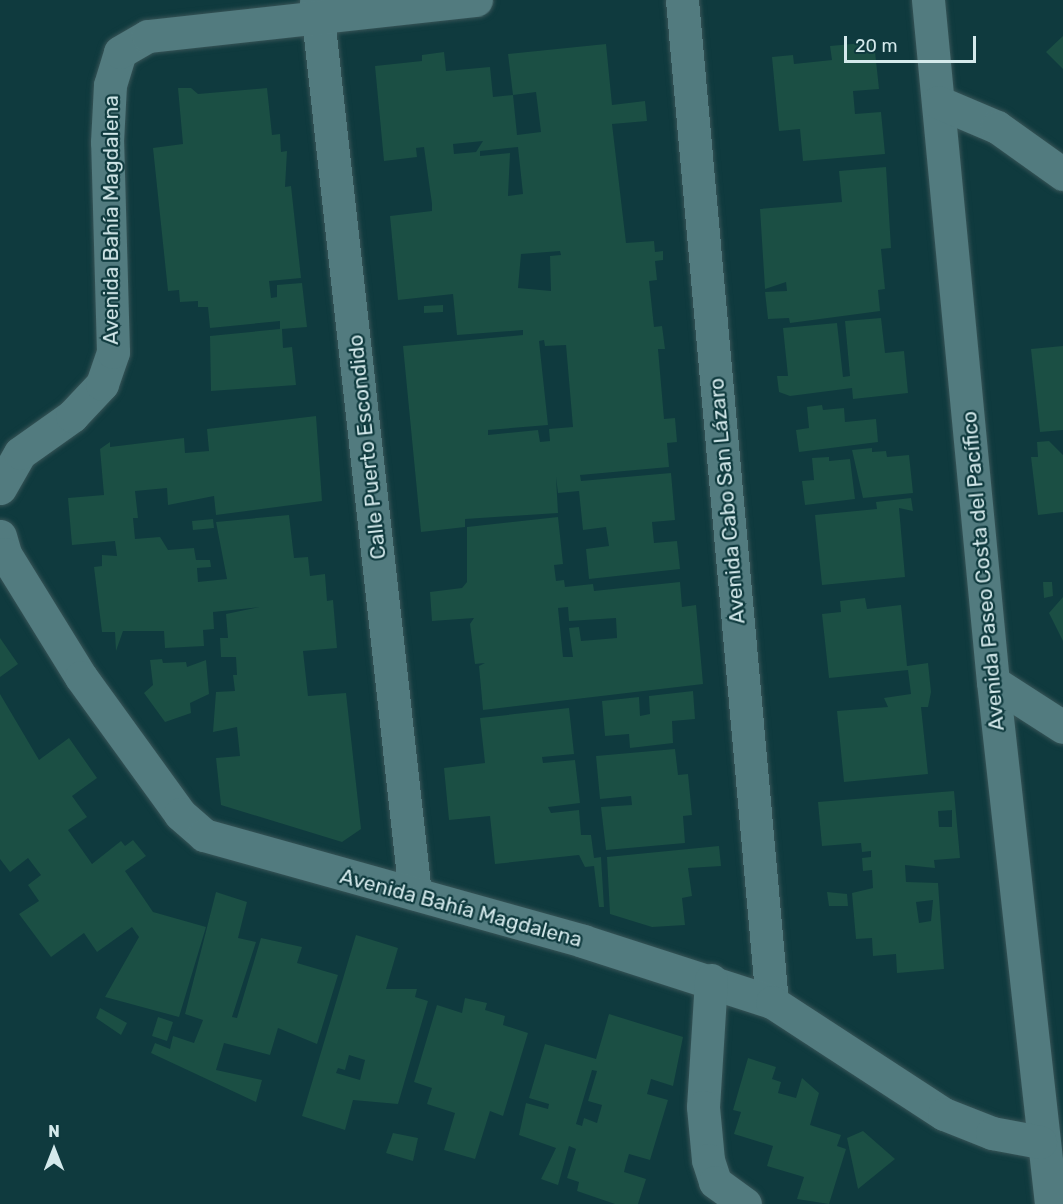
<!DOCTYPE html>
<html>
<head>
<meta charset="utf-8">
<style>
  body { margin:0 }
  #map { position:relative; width:1063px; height:1204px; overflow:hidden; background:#0f3a3e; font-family:Rubik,sans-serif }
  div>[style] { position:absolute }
  .building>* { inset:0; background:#1b4f44 }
  .roads { filter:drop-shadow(0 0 2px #385457) drop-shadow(0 0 2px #385457) }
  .minor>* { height:33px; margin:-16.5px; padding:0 16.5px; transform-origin:16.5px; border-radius:16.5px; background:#527b7f }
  span { translate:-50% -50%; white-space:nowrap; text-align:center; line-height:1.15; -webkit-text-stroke:4.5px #0f3a3e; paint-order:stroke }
  .street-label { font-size:21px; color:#d4e9eb }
  .north { position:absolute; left:24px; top:1120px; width:60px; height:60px; -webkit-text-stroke:4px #0f3a3e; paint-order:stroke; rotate:0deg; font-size:16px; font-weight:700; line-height:24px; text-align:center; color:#d4e9eb }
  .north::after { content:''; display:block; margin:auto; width:21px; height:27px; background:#d4e9eb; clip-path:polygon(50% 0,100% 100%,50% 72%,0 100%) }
  .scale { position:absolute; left:844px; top:36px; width:132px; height:27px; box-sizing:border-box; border:3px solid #d4e9eb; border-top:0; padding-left:8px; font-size:18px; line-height:21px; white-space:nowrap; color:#d4e9eb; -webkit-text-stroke:4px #0f3a3e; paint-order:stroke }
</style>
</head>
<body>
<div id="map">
  <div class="building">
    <div style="clip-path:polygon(1063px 36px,1063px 69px,1046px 52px)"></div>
    <div style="clip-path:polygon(874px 42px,879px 89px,853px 91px,855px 114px,881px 112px,885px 154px,803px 161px,800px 129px,779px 131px,772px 57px,793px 55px,794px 64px,832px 60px,830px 46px)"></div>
    <div style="clip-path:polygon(evenodd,606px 44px,612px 105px,645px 101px,647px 121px,612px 124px,626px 243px,654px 241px,655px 252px,663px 251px,663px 260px,655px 261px,657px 280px,649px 281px,654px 327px,662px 326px,665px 349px,658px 349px,664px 419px,675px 418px,677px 442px,667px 443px,669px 467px,580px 475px,581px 481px,671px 473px,675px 520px,652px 522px,654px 543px,677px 541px,680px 569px,589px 579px,586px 549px,609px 546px,606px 527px,583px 530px,579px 491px,558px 493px,556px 477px,558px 513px,465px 519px,465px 527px,421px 532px,403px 346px,523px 335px,523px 330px,457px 335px,453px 294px,398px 300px,390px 216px,432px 211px,432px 204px,424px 147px,416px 148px,417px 157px,384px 161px,375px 66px,422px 61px,422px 55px,444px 52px,446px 71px,490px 67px,493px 97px,513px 95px,517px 135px,541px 132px,536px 92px,513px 95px,508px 54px,606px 44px,483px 141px,476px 152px,454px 154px,453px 144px,483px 141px,606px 44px,518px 147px,523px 194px,508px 196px,510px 153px,480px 156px,480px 151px,518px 147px,606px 44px,560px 251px,561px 255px,550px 256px,551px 291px,518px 288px,521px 254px,560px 251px,606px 44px,544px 340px,545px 346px,566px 345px,573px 427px,549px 429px,550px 441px,540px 442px,538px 430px,488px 435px,488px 430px,548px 425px,539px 341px,544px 340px)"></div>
    <div style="clip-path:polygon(178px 88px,191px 88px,198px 94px,267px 88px,272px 135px,280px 134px,281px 152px,287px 151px,285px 187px,291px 186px,301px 278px,269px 281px,271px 298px,277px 297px,277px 285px,302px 283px,307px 327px,282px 329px,283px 348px,292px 347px,296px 385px,211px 391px,210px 336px,280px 329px,280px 321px,210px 328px,208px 307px,198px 307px,198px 301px,180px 302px,179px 290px,168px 291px,153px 148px,183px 144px)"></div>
    <div style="clip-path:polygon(886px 167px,891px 248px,881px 249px,885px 289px,878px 290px,880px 311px,790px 323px,789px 318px,768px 319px,765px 292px,787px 291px,786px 282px,765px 289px,760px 209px,842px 202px,839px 171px)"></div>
    <div style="clip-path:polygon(443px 305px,443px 312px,424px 313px,424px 306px)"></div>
    <div style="clip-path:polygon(881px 318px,885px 353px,904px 351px,908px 393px,853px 399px,852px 388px,790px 396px,779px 392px,777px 376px,788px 376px,783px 328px,837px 323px,843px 377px,850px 376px,845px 321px)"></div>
    <div style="clip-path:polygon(1063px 346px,1063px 430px,1040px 432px,1031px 349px)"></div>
    <div style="clip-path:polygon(822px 405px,823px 410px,844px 408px,845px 422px,876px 419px,878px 442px,799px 452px,796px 430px,809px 428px,807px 407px)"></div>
    <div style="clip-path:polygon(316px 416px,322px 501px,216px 515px,214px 496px,168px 505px,167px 488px,135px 491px,138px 518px,133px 518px,135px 539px,160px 537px,168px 550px,194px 548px,196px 560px,210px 560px,211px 567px,197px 568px,198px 582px,227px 579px,216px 522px,289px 515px,294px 558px,308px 557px,310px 576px,325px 574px,327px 601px,333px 600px,337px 648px,303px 651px,308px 696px,346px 693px,361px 829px,342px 842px,221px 805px,216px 758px,240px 756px,237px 727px,213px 732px,216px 692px,235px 691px,233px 675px,237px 675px,236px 657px,221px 657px,220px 638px,228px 638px,226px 614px,260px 607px,213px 612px,214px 629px,203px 630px,204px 646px,165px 648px,164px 631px,123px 631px,116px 651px,115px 632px,102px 632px,94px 567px,102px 566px,102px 555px,117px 556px,115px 541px,72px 545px,68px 498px,104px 495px,100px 449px,110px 442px,110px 447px,184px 438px,185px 453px,209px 451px,207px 429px)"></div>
    <div style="clip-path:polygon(1049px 441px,1063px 455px,1063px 512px,1038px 515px,1031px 457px,1038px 457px,1037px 442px)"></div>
    <div style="clip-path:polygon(872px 448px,872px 452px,886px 451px,887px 457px,909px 455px,913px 493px,863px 498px,852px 450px)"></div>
    <div style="clip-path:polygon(829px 457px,829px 461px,850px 459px,855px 499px,805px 505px,802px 481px,814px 480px,812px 458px)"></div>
    <div style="clip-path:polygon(911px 498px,913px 511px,899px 508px,905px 577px,822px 585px,815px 515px,877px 509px,876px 502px)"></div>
    <div style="clip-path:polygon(evenodd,558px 517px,563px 564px,554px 565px,556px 581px,564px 580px,565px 587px,593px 584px,594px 591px,680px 582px,682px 607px,696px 605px,703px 684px,483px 710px,479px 666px,485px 663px,475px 664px,470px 624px,474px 618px,432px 621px,430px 592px,462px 588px,467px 582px,467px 527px,558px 517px,568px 607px,569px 621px,616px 618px,617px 638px,581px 641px,579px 627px,569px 628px,573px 657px,563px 657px,558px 608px,568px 607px)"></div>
    <div style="clip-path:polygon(213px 519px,214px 528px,193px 530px,192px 521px)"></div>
    <div style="clip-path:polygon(1043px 582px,1052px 582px,1053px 596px,1044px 598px)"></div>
    <div style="clip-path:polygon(1063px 597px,1063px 641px,1049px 613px)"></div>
    <div style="clip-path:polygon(865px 598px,867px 609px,901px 605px,907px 666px,928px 663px,931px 692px,928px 707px,921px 707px,928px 774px,844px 782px,837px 711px,888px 707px,884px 698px,911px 694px,908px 670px,829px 678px,822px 614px,841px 612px,840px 601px)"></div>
    <div style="clip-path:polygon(0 638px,18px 664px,0 677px)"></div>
    <div style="clip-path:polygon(162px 659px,163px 663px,186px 662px,187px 667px,206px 660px,209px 694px,190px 703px,191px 713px,165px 722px,144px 693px,153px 685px,150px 660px)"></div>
    <div style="clip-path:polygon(693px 691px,695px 719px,672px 721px,673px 743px,630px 748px,629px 734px,605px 736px,602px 701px,639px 697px,640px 716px,650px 714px,649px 696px)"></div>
    <div style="clip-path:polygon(0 694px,39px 760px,69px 738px,97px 778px,72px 796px,87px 817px,68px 830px,92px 864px,121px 841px,125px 846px,133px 840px,146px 856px,125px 871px,153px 912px,206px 927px,179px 1017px,105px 997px,139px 937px,132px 927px,97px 952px,84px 933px,51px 957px,19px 914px,39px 901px,28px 885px,41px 875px,28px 858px,10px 872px,0 859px)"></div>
    <div style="clip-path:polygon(569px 708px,574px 754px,542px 757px,543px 763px,575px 760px,580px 803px,548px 807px,551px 813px,579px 810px,581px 835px,591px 835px,594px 858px,601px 857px,604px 907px,599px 907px,594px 866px,585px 867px,579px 855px,495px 864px,490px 816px,449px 820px,444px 768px,485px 763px,480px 718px)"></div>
    <div style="clip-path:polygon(675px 749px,678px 775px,688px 774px,692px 815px,683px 816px,685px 843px,606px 850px,601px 807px,632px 805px,631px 796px,600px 799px,596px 756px)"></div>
    <div style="clip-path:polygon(evenodd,954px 791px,960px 858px,934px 860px,935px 868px,905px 865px,906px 882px,938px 883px,944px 969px,897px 973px,896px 954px,873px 956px,872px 938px,856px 939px,852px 893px,873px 888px,872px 870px,863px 871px,862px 858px,871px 857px,871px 851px,862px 852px,861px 843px,822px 846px,818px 802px,954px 791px,952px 810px,952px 827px,939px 827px,938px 811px,952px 810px,954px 791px,933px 900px,931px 921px,919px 923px,916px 902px,933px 900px)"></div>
    <div style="clip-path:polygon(719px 846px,721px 866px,688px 868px,692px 896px,682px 898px,685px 925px,652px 927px,610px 914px,607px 857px)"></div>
    <div style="clip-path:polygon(216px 892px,247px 902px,238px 938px,256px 942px,232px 1017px,237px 1018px,261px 938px,302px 947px,297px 963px,338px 975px,317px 1044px,278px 1028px,270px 1055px,224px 1043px,216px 1070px,262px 1080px,256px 1102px,151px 1053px,155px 1043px,170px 1049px,173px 1036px,194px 1043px,203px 1020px,185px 1014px)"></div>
    <div style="clip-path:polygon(827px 892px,847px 894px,848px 906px,829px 906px)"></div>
    <div style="clip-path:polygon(evenodd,356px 935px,398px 948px,386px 989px,417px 989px,415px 997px,428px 1001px,398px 1104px,353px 1100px,345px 1130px,302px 1116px,356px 935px,349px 1055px,365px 1060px,360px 1080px,336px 1073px,338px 1068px,345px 1070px,349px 1055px)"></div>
    <div style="clip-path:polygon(465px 998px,487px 1003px,485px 1010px,505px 1016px,503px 1025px,528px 1033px,503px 1116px,490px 1111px,475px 1159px,444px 1150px,455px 1113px,427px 1104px,432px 1088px,414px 1082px,437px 1005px,462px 1013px)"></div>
    <div style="clip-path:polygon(100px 1008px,127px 1023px,121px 1035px,96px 1018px)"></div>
    <div style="clip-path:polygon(evenodd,609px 1014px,683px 1037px,673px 1086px,651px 1079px,649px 1087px,647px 1094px,668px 1100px,650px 1160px,629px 1154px,626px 1164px,624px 1172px,646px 1179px,638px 1204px,615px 1204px,577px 1191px,579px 1182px,567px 1178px,576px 1149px,569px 1146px,558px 1185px,541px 1179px,556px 1148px,519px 1135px,526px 1103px,548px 1109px,549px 1104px,529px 1098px,545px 1044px,596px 1059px,609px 1014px,592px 1070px,597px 1071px,588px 1101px,602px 1105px,597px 1123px,584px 1118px,582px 1126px,576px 1124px,592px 1070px)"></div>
    <div style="clip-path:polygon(158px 1017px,173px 1022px,167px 1041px,152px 1036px)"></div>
    <div style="clip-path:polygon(748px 1058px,776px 1067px,772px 1079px,781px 1082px,778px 1093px,796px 1098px,802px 1078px,819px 1093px,810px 1125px,841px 1135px,837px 1146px,846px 1149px,829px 1204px,797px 1199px,804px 1177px,767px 1166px,773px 1146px,734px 1134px,741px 1112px,733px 1110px)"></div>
    <div style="clip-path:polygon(863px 1131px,895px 1159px,858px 1189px,847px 1138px)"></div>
    <div style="clip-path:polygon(393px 1133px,418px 1138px,413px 1161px,386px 1153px)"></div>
  </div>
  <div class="roads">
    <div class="minor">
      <div style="left:316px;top:0;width:899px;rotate:83.68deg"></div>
      <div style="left:682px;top:0;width:1006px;rotate:84.87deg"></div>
      <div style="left:928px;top:0;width:685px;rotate:84.56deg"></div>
      <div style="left:993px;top:682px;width:525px;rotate:83.66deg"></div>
      <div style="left:938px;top:102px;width:64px;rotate:23deg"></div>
      <div style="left:997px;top:127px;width:81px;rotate:35.5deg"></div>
      <div style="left:0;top:488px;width:40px;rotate:-60.3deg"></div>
      <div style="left:20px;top:453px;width:64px;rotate:-35.4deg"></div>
      <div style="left:72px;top:416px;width:44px;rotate:-46.8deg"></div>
      <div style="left:102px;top:384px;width:34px;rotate:-71deg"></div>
      <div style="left:113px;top:352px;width:210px;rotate:-91.6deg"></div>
      <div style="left:107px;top:142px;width:57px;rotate:-87deg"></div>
      <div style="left:110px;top:85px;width:34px;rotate:-73deg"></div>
      <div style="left:120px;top:52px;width:32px;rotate:-30deg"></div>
      <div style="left:148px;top:36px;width:330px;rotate:-6.3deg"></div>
      <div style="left:0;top:536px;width:19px;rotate:74deg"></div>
      <div style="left:5px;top:554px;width:145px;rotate:58.3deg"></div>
      <div style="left:81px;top:677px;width:169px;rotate:54.1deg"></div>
      <div style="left:180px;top:814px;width:32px;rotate:41deg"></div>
      <div style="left:204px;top:835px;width:394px;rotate:15.6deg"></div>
      <div style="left:583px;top:941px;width:199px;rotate:17.9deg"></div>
      <div style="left:772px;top:1002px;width:205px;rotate:33.1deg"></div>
      <div style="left:944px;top:1114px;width:52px;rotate:21.6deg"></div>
      <div style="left:992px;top:1133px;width:49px;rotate:10.6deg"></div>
      <div style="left:993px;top:682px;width:83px;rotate:32.7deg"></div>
      <div style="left:711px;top:980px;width:127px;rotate:93.6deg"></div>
      <div style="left:703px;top:1107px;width:53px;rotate:84.6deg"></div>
      <div style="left:708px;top:1160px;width:23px;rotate:72deg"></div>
      <div style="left:715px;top:1182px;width:37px;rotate:36deg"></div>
    </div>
  </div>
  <div class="street-label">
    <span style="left:111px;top:220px;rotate:-90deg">Avenida Bahía Magdalena</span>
    <span style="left:367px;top:447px;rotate:-96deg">Calle Puerto Escondido</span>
    <span style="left:727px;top:501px;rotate:-95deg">Avenida Cabo San Lázaro</span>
    <span style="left:983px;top:571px;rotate:-95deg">Avenida Paseo Costa del Pacífico</span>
    <span style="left:461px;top:908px;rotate:15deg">Avenida Bahía Magdalena</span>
  </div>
  <div class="north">N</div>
  <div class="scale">20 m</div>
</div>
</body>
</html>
